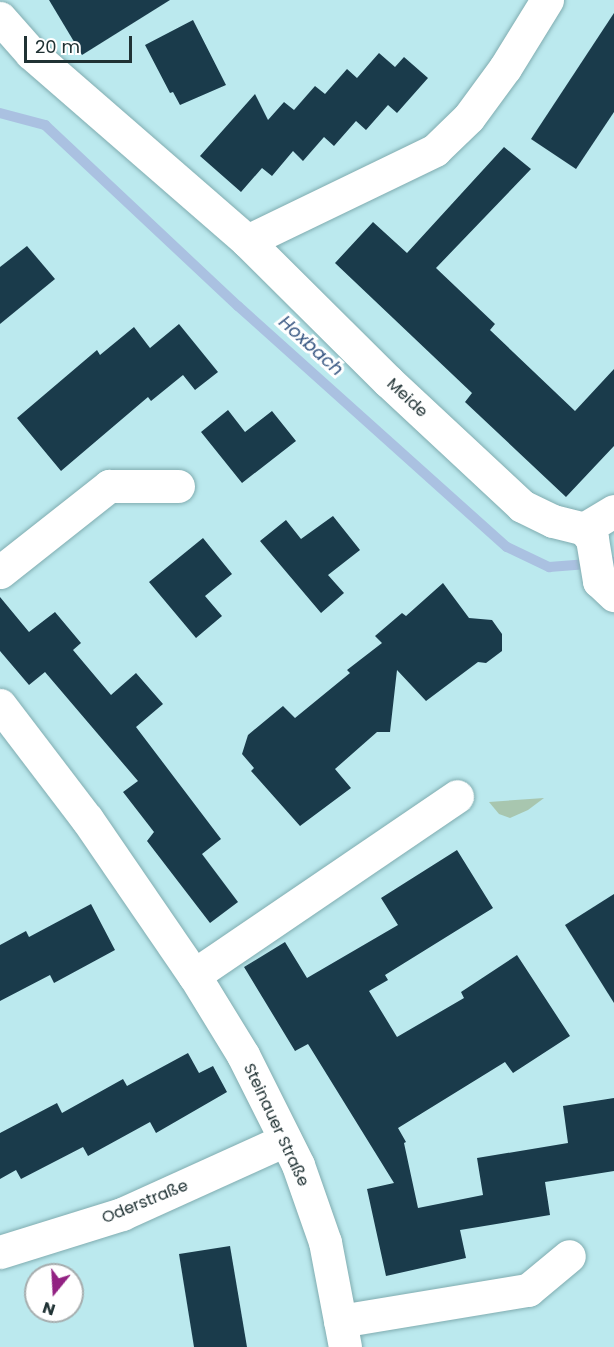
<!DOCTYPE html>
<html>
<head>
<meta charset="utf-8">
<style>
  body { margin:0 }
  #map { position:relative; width:614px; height:1347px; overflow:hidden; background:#bbe9ee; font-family:Poppins,sans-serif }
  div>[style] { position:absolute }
  .green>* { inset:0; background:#a8c6af }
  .stream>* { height:10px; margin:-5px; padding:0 5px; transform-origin:5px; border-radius:5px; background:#aac1e1 }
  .building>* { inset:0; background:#1a3b4b }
  .roads { filter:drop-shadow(0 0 2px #80acb0) drop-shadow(0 0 2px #80acb0) }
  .minor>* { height:33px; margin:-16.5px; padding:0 16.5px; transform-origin:16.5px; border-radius:16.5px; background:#fff }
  span { translate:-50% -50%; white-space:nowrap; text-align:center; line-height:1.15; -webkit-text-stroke:6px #fff; paint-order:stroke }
  .street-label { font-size:16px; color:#203234 }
  .water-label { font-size:18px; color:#365581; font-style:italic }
  .north { position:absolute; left:24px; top:1263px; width:60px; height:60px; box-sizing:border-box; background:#fff; border:2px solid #a6adae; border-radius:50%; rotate:198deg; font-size:16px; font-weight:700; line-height:24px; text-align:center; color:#203234 }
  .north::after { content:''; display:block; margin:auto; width:21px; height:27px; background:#922182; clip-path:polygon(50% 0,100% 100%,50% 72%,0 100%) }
  .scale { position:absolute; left:24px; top:36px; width:108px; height:27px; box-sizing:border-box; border:3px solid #203234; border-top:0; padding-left:8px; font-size:18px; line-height:21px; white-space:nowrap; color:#203234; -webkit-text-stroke:4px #fff; paint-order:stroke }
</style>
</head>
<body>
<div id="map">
  <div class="green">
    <div style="clip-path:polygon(544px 798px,528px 810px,510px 818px,499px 814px,489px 802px)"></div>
  </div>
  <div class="stream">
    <div style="left:0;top:113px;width:47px;rotate:14.9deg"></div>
    <div style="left:45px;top:125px;width:265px;rotate:43.2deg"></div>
    <div style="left:238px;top:306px;width:361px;rotate:41.9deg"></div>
    <div style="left:507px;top:547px;width:47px;rotate:25.5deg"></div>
    <div style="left:549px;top:567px;width:65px;rotate:-4.4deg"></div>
  </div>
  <div class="building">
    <div style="clip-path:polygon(49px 0,170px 0,82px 55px)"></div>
    <div style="clip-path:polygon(614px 13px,614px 112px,576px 169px,531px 139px)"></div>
    <div style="clip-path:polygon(193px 20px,226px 85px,180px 105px,173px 92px,170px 93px,145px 45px)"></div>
    <div style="clip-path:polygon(379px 53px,395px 67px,404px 57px,428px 78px,397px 113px,388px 105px,366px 130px,356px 121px,334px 146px,324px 137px,303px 161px,293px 151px,272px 176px,262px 168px,241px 192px,200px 156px,255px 94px,268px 120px,284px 102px,294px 110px,315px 86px,325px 94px,347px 69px,357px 78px)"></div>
    <div style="clip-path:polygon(504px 147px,531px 169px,436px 268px,495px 324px,490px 330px,575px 411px,614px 369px,614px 446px,566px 497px,465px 402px,472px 393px,335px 263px,373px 222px,407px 253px)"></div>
    <div style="clip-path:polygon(27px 246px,55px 279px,0 324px,0 267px)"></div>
    <div style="clip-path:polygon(179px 324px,218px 372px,195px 390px,183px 375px,151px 401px,148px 397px,61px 471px,17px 418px,97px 350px,100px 355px,134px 327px,150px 348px)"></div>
    <div style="clip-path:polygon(228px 410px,245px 432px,272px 411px,296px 441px,242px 483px,201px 432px)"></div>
    <div style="clip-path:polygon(333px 516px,360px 550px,328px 575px,344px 593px,321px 613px,260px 541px,286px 520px,301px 539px)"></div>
    <div style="clip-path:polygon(203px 538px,232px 574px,205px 596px,222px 616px,196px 638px,149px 582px)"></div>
    <div style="clip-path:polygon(443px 583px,469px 618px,492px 620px,502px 634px,502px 651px,486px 663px,478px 662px,426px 701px,397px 670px,390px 732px,377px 732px,335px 769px,351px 788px,300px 826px,251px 771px,254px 768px,242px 754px,248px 735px,283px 706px,295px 718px,350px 673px,347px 670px,382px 643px,375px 636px,402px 613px,406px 616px)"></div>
    <div style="clip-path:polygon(0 597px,29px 632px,55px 612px,81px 643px,73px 650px,111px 695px,136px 673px,163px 704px,136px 727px,221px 839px,202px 854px,238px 902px,210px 923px,147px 841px,154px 832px,123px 792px,138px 781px,45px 672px,29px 685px,0 651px)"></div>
    <div style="clip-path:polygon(457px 850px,493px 908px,385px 975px,388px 980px,369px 991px,397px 1037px,464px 998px,461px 992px,517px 955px,570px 1036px,513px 1073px,505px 1062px,398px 1128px,406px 1142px,404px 1143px,418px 1208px,483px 1195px,477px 1158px,568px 1143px,563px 1106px,614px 1098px,614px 1171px,545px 1182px,550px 1215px,460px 1230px,466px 1258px,386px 1276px,367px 1189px,394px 1183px,308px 1044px,295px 1051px,244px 967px,285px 942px,307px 978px,398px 925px,381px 898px)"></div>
    <div style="clip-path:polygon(614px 894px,614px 1003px,565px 925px)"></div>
    <div style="clip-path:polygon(91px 904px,115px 950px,54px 983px,50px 975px,0 1001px,0 945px,26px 931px,29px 937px)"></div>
    <div style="clip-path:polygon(188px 1053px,199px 1073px,213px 1066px,227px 1092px,156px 1133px,150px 1122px,88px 1156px,83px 1147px,21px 1179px,16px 1170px,0 1179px,0 1133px,57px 1103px,62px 1113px,123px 1079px,127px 1086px)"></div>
    <div style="clip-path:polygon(230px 1246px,247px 1347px,194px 1347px,179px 1254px)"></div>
  </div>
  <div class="roads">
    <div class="minor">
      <div style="left:0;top:18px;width:47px;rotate:48.5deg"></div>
      <div style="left:31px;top:53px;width:286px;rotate:41deg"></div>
      <div style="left:247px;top:241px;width:199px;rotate:44.8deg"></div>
      <div style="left:388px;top:381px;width:183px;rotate:43deg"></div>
      <div style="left:522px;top:506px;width:34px;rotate:26deg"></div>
      <div style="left:553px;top:521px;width:32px;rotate:14deg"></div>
      <div style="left:584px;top:529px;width:13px;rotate:51deg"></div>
      <div style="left:592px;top:539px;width:43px;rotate:80.5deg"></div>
      <div style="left:599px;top:581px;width:21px;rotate:43deg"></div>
      <div style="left:247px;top:241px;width:209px;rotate:-25.8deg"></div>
      <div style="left:435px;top:150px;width:47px;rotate:-44.1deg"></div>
      <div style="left:469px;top:117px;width:61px;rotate:-53.7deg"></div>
      <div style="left:505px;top:68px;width:80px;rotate:-58.3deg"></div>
      <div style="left:584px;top:529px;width:35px;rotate:-31deg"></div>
      <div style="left:0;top:572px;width:139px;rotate:-38.3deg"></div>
      <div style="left:109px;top:486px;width:69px"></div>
      <div style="left:0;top:705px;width:143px;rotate:52.7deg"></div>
      <div style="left:87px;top:819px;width:189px;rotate:55.6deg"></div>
      <div style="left:194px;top:975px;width:94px;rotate:58.5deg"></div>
      <div style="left:243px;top:1055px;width:123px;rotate:63.4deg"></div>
      <div style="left:298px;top:1165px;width:82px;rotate:70.7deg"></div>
      <div style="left:325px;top:1242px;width:107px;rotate:79.2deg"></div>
      <div style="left:194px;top:975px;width:318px;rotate:-34.2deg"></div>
      <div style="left:0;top:1252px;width:128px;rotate:-17.3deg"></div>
      <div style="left:122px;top:1214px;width:179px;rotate:-24.4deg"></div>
      <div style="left:340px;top:1321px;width:191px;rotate:-9.4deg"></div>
      <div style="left:528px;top:1290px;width:53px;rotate:-39.7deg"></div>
    </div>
  </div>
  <div class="street-label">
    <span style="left:407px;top:398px;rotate:43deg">Meide</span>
    <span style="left:276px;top:1125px;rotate:65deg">Steinauer Straße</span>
    <span style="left:145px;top:1202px;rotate:-22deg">Oderstraße</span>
  </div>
  <div class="water-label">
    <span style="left:311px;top:346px;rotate:42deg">Hoxbach</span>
  </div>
  <div class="north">N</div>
  <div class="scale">20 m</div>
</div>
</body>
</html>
